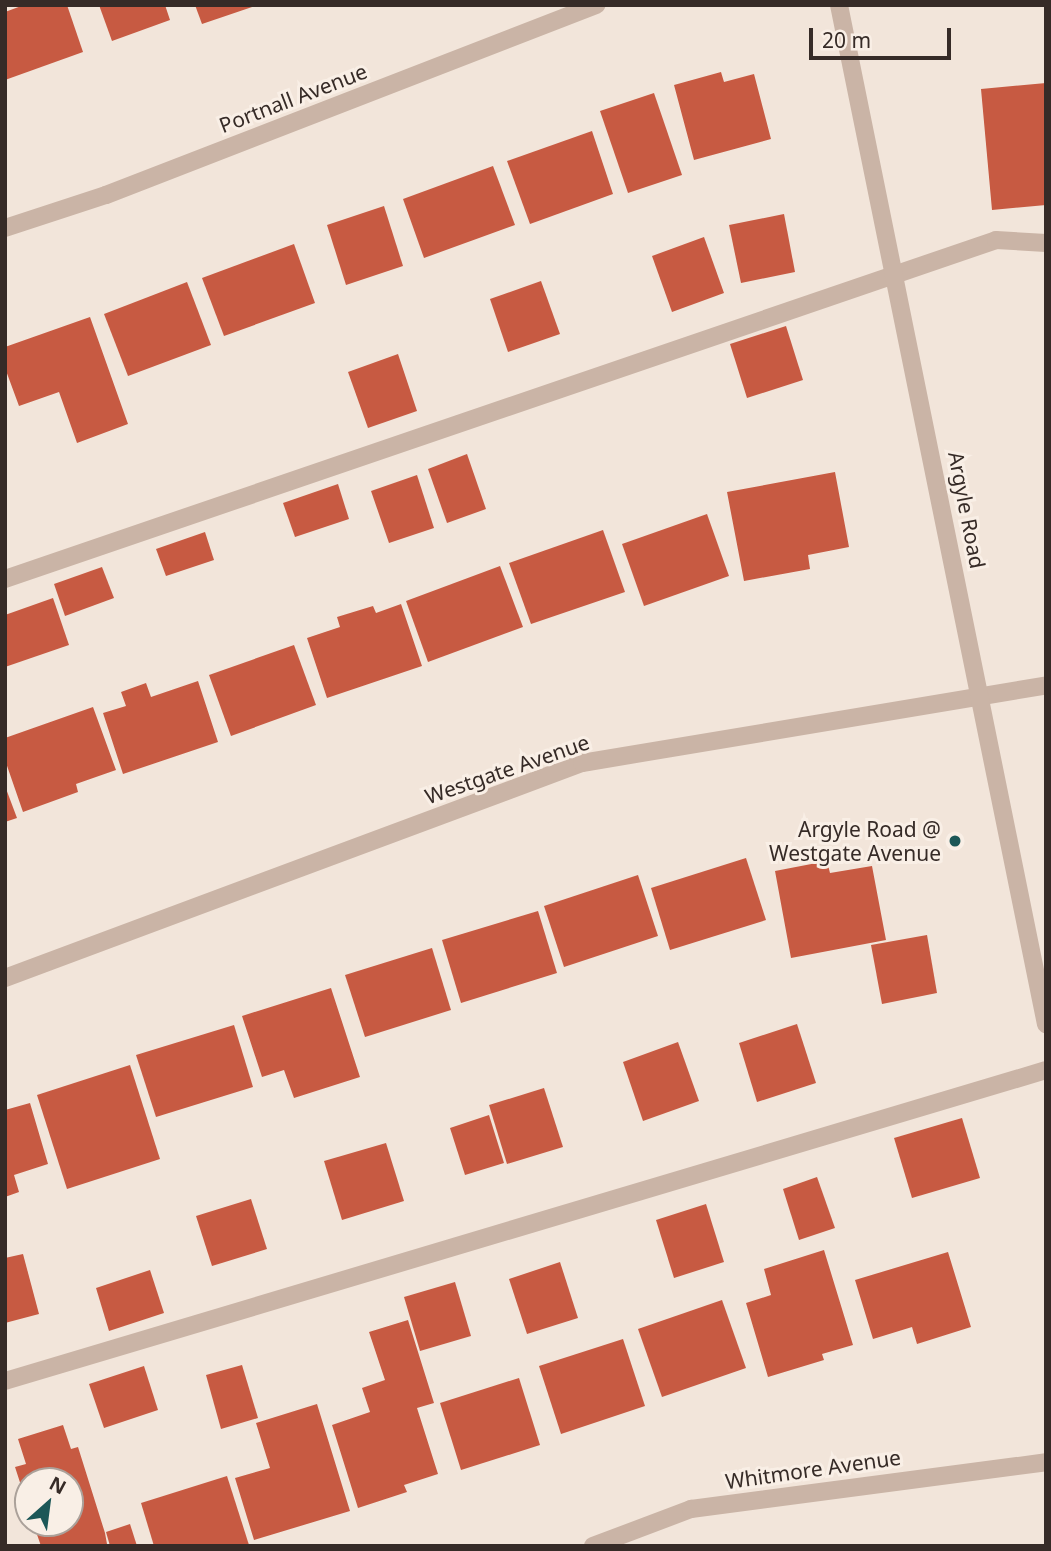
<!DOCTYPE html>
<html>
<head>
<meta charset="utf-8">
<style>
  body { margin:0 }
  #map { position:relative; width:1051px; height:1551px; overflow:hidden; background:#f2e5da; font-family:"Noto Sans",sans-serif }
  div>[style] { position:absolute }
  .building>* { inset:0; background:#c75a42 }
  .service>* { height:18px; margin:-9px; padding:0 9px; transform-origin:9px; border-radius:9px; background:#cab4a6 }
  .minor>* { height:18px; margin:-9px; padding:0 9px; transform-origin:9px; border-radius:9px; background:#cab4a6 }
  .tertiary>* { height:18px; margin:-9px; padding:0 9px; transform-origin:9px; border-radius:9px; background:#cab4a6 }
  .dots>* { width:19px; height:19px; translate:-50% -50%; box-sizing:border-box; border:4px solid #f9efe6; border-radius:50% }
  span { translate:-50% -50%; white-space:nowrap; text-align:center; line-height:1.15; -webkit-text-stroke:6px #f9efe6; paint-order:stroke }
  .street-label { font-size:21px; color:#362b27 }
  .poi-label { font-size:21px; color:#362b27 }
  .right { translate:-100% -50%; text-align:right }
  .frame { position:absolute; inset:0; border:7px solid #362b27; pointer-events:none }
  .north { position:absolute; left:14px; top:1467px; width:70px; height:70px; box-sizing:border-box; background:#f9efe6; border:2px solid #aba19a; border-radius:50%; rotate:28deg; font-size:19px; font-weight:700; line-height:28px; text-align:center; color:#362b27 }
  .north::after { content:''; display:block; margin:auto; width:24px; height:32px; background:#1c5757; clip-path:polygon(50% 0,100% 100%,50% 72%,0 100%) }
  .scale { position:absolute; left:809px; top:28px; width:142px; height:32px; box-sizing:border-box; border:4px solid #362b27; border-top:0; padding-left:9px; font-size:21px; line-height:24px; white-space:nowrap; color:#362b27; -webkit-text-stroke:5px #f9efe6; paint-order:stroke }
</style>
</head>
<body>
<div id="map">
  <div class="building">
    <div style="clip-path:polygon(24px 5px,67px 5px,83px 52px,5px 80px,5px 12px)"></div>
    <div style="clip-path:polygon(99px 5px,165px 5px,170px 20px,112px 41px)"></div>
    <div style="clip-path:polygon(195px 5px,255px 5px,255px 6px,202px 24px)"></div>
    <div style="clip-path:polygon(721px 72px,724px 82px,754px 74px,771px 139px,694px 160px,674px 85px)"></div>
    <div style="clip-path:polygon(1046px 83px,1046px 205px,992px 210px,981px 89px)"></div>
    <div style="clip-path:polygon(654px 93px,682px 175px,628px 193px,600px 111px)"></div>
    <div style="clip-path:polygon(592px 131px,613px 194px,530px 224px,507px 161px)"></div>
    <div style="clip-path:polygon(493px 166px,515px 225px,424px 258px,403px 199px)"></div>
    <div style="clip-path:polygon(384px 206px,403px 266px,346px 285px,327px 225px)"></div>
    <div style="clip-path:polygon(784px 214px,795px 272px,741px 283px,729px 225px)"></div>
    <div style="clip-path:polygon(704px 237px,724px 293px,672px 312px,652px 256px)"></div>
    <div style="clip-path:polygon(294px 244px,315px 303px,224px 336px,202px 278px)"></div>
    <div style="clip-path:polygon(541px 281px,560px 334px,508px 352px,490px 299px)"></div>
    <div style="clip-path:polygon(187px 282px,211px 345px,128px 376px,104px 314px)"></div>
    <div style="clip-path:polygon(90px 317px,128px 424px,77px 443px,59px 392px,19px 406px,5px 368px,5px 347px)"></div>
    <div style="clip-path:polygon(786px 326px,803px 380px,747px 398px,730px 344px)"></div>
    <div style="clip-path:polygon(398px 354px,417px 411px,368px 428px,348px 372px)"></div>
    <div style="clip-path:polygon(467px 454px,486px 509px,447px 523px,428px 469px)"></div>
    <div style="clip-path:polygon(835px 472px,849px 547px,808px 555px,810px 569px,744px 581px,727px 492px)"></div>
    <div style="clip-path:polygon(417px 475px,434px 528px,389px 543px,371px 491px)"></div>
    <div style="clip-path:polygon(338px 484px,349px 519px,295px 537px,283px 503px)"></div>
    <div style="clip-path:polygon(707px 514px,729px 576px,644px 606px,622px 544px)"></div>
    <div style="clip-path:polygon(603px 530px,625px 592px,531px 624px,509px 563px)"></div>
    <div style="clip-path:polygon(205px 532px,214px 560px,166px 576px,156px 549px)"></div>
    <div style="clip-path:polygon(500px 566px,523px 627px,428px 662px,406px 601px)"></div>
    <div style="clip-path:polygon(102px 567px,114px 598px,65px 616px,54px 584px)"></div>
    <div style="clip-path:polygon(53px 598px,69px 645px,5px 667px,5px 615px)"></div>
    <div style="clip-path:polygon(401px 604px,422px 666px,327px 698px,307px 638px,340px 627px,337px 617px,373px 606px,376px 613px)"></div>
    <div style="clip-path:polygon(294px 645px,316px 705px,231px 736px,209px 675px)"></div>
    <div style="clip-path:polygon(198px 681px,218px 742px,123px 774px,103px 713px,126px 706px,121px 692px,146px 683px,151px 697px)"></div>
    <div style="clip-path:polygon(93px 707px,116px 770px,76px 784px,78px 792px,23px 812px,5px 760px,5px 738px)"></div>
    <div style="clip-path:polygon(5px 786px,17px 818px,5px 822px)"></div>
    <div style="clip-path:polygon(746px 858px,766px 920px,670px 950px,651px 888px)"></div>
    <div style="clip-path:polygon(827px 861px,830px 873px,872px 866px,886px 940px,791px 958px,775px 871px)"></div>
    <div style="clip-path:polygon(638px 875px,658px 936px,564px 967px,544px 906px)"></div>
    <div style="clip-path:polygon(538px 911px,557px 973px,461px 1003px,442px 940px)"></div>
    <div style="clip-path:polygon(927px 935px,937px 993px,882px 1004px,871px 945px)"></div>
    <div style="clip-path:polygon(432px 948px,451px 1010px,365px 1037px,345px 975px)"></div>
    <div style="clip-path:polygon(331px 988px,360px 1077px,294px 1098px,284px 1070px,262px 1077px,242px 1016px)"></div>
    <div style="clip-path:polygon(797px 1024px,816px 1083px,757px 1102px,739px 1043px)"></div>
    <div style="clip-path:polygon(234px 1025px,253px 1087px,156px 1117px,136px 1055px)"></div>
    <div style="clip-path:polygon(678px 1042px,699px 1101px,643px 1121px,623px 1062px)"></div>
    <div style="clip-path:polygon(130px 1065px,160px 1159px,67px 1189px,37px 1095px)"></div>
    <div style="clip-path:polygon(544px 1088px,563px 1147px,507px 1164px,489px 1105px)"></div>
    <div style="clip-path:polygon(30px 1103px,48px 1164px,14px 1175px,19px 1192px,5px 1197px,5px 1110px)"></div>
    <div style="clip-path:polygon(489px 1115px,504px 1163px,465px 1175px,450px 1128px)"></div>
    <div style="clip-path:polygon(962px 1118px,980px 1178px,912px 1198px,894px 1138px)"></div>
    <div style="clip-path:polygon(386px 1143px,404px 1201px,342px 1220px,324px 1161px)"></div>
    <div style="clip-path:polygon(817px 1177px,835px 1228px,799px 1240px,783px 1189px)"></div>
    <div style="clip-path:polygon(251px 1199px,267px 1249px,212px 1266px,196px 1216px)"></div>
    <div style="clip-path:polygon(706px 1204px,724px 1262px,674px 1278px,656px 1220px)"></div>
    <div style="clip-path:polygon(824px 1250px,853px 1345px,822px 1354px,824px 1360px,768px 1377px,746px 1303px,771px 1295px,764px 1269px)"></div>
    <div style="clip-path:polygon(948px 1252px,971px 1327px,917px 1344px,912px 1327px,873px 1339px,855px 1280px)"></div>
    <div style="clip-path:polygon(23px 1254px,39px 1314px,5px 1323px,5px 1258px)"></div>
    <div style="clip-path:polygon(560px 1262px,578px 1318px,527px 1334px,509px 1279px)"></div>
    <div style="clip-path:polygon(150px 1270px,164px 1313px,109px 1331px,96px 1288px)"></div>
    <div style="clip-path:polygon(455px 1282px,471px 1336px,420px 1351px,404px 1297px)"></div>
    <div style="clip-path:polygon(722px 1300px,746px 1368px,662px 1397px,638px 1329px)"></div>
    <div style="clip-path:polygon(408px 1320px,434px 1403px,417px 1408px,438px 1474px,404px 1485px,407px 1492px,358px 1508px,332px 1425px,370px 1412px,362px 1388px,385px 1380px,369px 1332px)"></div>
    <div style="clip-path:polygon(623px 1339px,645px 1406px,561px 1434px,539px 1366px)"></div>
    <div style="clip-path:polygon(242px 1365px,258px 1418px,221px 1429px,206px 1375px)"></div>
    <div style="clip-path:polygon(144px 1366px,158px 1410px,104px 1428px,89px 1384px)"></div>
    <div style="clip-path:polygon(519px 1378px,540px 1445px,461px 1470px,440px 1403px)"></div>
    <div style="clip-path:polygon(317px 1404px,350px 1511px,254px 1540px,235px 1478px,270px 1468px,256px 1423px)"></div>
    <div style="clip-path:polygon(63px 1425px,71px 1449px,78px 1447px,105px 1533px,107px 1544px,103px 1546px,41px 1546px,33px 1523px,70px 1523px,70px 1481px,28px 1481px,27px 1504px,15px 1467px,26px 1464px,18px 1439px)"></div>
    <div style="clip-path:polygon(227px 1476px,249px 1545px,154px 1546px,141px 1503px)"></div>
    <div style="clip-path:polygon(130px 1524px,137px 1546px,110px 1546px,106px 1532px)"></div>
  </div>
  <div class="service">
    <div style="left:5px;top:579px;width:1047px;rotate:-18.88deg"></div>
    <div style="left:996px;top:240px;width:50px;rotate:3.4deg"></div>
    <div style="left:5px;top:1381px;width:1086px;rotate:-16.63deg"></div>
  </div>
  <div class="minor">
    <div style="left:5px;top:228px;width:106px;rotate:-18.1deg"></div>
    <div style="left:106px;top:195px;width:526px;rotate:-21.19deg"></div>
    <div style="left:5px;top:978px;width:616px;rotate:-20.44deg"></div>
    <div style="left:582px;top:763px;width:471px;rotate:-9.5deg"></div>
    <div style="left:593px;top:1546px;width:105px;rotate:-20.7deg"></div>
    <div style="left:691px;top:1509px;width:358px;rotate:-7.5deg"></div>
  </div>
  <div class="tertiary">
    <div style="left:839px;top:5px;width:1040px;rotate:78.52deg"></div>
  </div>
  <div class="dots">
    <div style="left:955px;top:841px;background:#1c5757"></div>
  </div>
  <div class="street-label">
    <span style="left:293px;top:98px;rotate:-21deg">Portnall Avenue</span>
    <span style="left:967px;top:510px;rotate:79deg">Argyle Road</span>
    <span style="left:507px;top:769px;rotate:-19deg">Westgate Avenue</span>
    <span style="left:813px;top:1469px;rotate:-8deg">Whitmore Avenue</span>
  </div>
  <div class="poi-label">
    <span class="right" style="left:941px;top:841px">Argyle Road @<br>Westgate Avenue</span>
  </div>
  <div class="frame"></div>
  <div class="north">N</div>
  <div class="scale">20 m</div>
</div>
</body>
</html>
